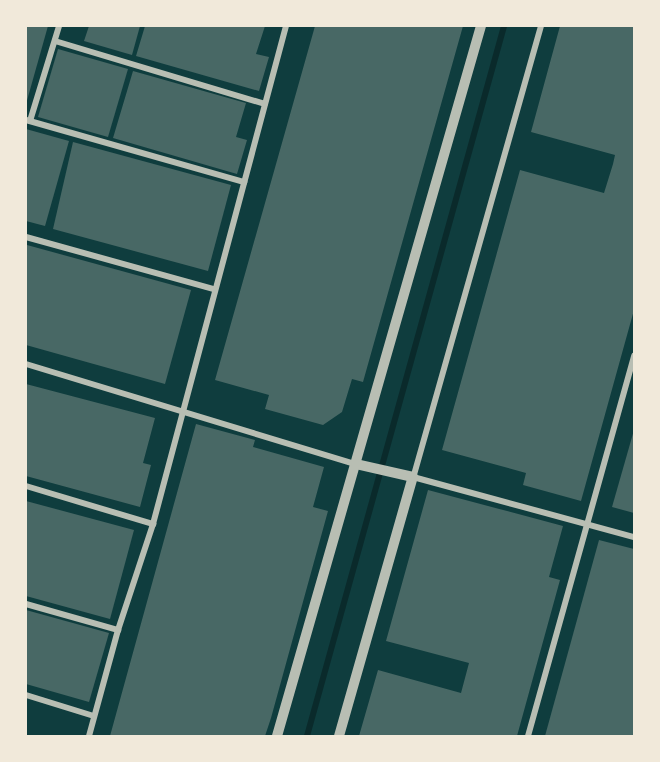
<!DOCTYPE html>
<html>
<head>
<meta charset="utf-8">
<style>
  body { margin:0 }
  #map { position:relative; width:660px; height:762px; overflow:hidden; background:#0f3d3e; font-family:Arial,sans-serif }
  div>[style] { position:absolute }
  .stream>* { height:6px; margin:-3px; padding:0 3px; transform-origin:3px; border-radius:3px; background:#0a2a2b }
  .building>* { inset:0; background:#486865 }
  .minor>* { height:6px; margin:-3px; padding:0 3px; transform-origin:3px; border-radius:3px; background:#b8beb3 }
  .tertiary>* { height:10px; margin:-5px; padding:0 5px; transform-origin:5px; border-radius:5px; background:#b8beb3 }
  span { translate:-50% -50%; white-space:nowrap; text-align:center; line-height:1.15; -webkit-text-stroke:5px #f1e9da; paint-order:stroke }
  .frame { position:absolute; inset:0; border:27px solid #f1e9da; pointer-events:none }
</style>
</head>
<body>
<div id="map">
  <div class="stream">
    <div style="left:307px;top:736px;width:737px;rotate:-74.49deg"></div>
  </div>
  <div class="building">
    <div style="clip-path:polygon(26px 26px,48px 26px,26px 104px)"></div>
    <div style="clip-path:polygon(89px 26px,140px 26px,132px 55px,84px 41px)"></div>
    <div style="clip-path:polygon(145px 26px,265px 26px,256px 54px,269px 57px,259px 91px,136px 56px)"></div>
    <div style="clip-path:polygon(315px 26px,463px 26px,363px 382px,352px 379px,342px 412px,323px 425px,265px 409px,269px 395px,215px 380px)"></div>
    <div style="clip-path:polygon(560px 26px,634px 26px,634px 310px,581px 501px,523px 485px,526px 473px,442px 450px,520px 170px,604px 193px,613px 164px,615px 155px,531px 132px)"></div>
    <div style="clip-path:polygon(58px 49px,128px 69px,108px 137px,38px 117px)"></div>
    <div style="clip-path:polygon(133px 71px,246px 103px,236px 137px,247px 140px,237px 174px,113px 138px)"></div>
    <div style="clip-path:polygon(26px 129px,69px 141px,45px 226px,26px 221px)"></div>
    <div style="clip-path:polygon(73px 142px,231px 185px,208px 271px,53px 229px)"></div>
    <div style="clip-path:polygon(27px 245px,191px 290px,165px 384px,26px 345px)"></div>
    <div style="clip-path:polygon(26px 384px,155px 418px,143px 463px,151px 465px,140px 507px,26px 476px)"></div>
    <div style="clip-path:polygon(196px 424px,255px 440px,253px 447px,324px 467px,313px 507px,328px 511px,271px 718px,265px 736px,110px 736px)"></div>
    <div style="clip-path:polygon(634px 430px,634px 513px,612px 507px)"></div>
    <div style="clip-path:polygon(428px 490px,563px 526px,549px 577px,560px 580px,517px 736px,359px 736px,378px 670px,461px 693px,469px 663px,386px 641px)"></div>
    <div style="clip-path:polygon(26px 501px,134px 530px,110px 619px,26px 596px)"></div>
    <div style="clip-path:polygon(599px 540px,634px 549px,634px 736px,545px 736px)"></div>
    <div style="clip-path:polygon(26px 610px,109px 633px,89px 702px,26px 684px)"></div>
  </div>
  <div class="minor">
    <div style="left:541px;top:26px;width:469px;rotate:105.8deg"></div>
    <div style="left:413px;top:477px;width:229px;rotate:15.2deg"></div>
    <div style="left:55px;top:41px;width:219px;rotate:16.7deg"></div>
    <div style="left:26px;top:120px;width:227px;rotate:15.9deg"></div>
    <div style="left:30px;top:121px;width:99px;rotate:-73deg"></div>
    <div style="left:26px;top:237px;width:194px;rotate:15.5deg"></div>
    <div style="left:26px;top:364px;width:345px;rotate:16.9deg"></div>
    <div style="left:26px;top:486px;width:133px;rotate:16.7deg"></div>
    <div style="left:26px;top:604px;width:96px;rotate:15.8deg"></div>
    <div style="left:26px;top:695px;width:71px;rotate:17.2deg"></div>
    <div style="left:89px;top:736px;width:110px;rotate:-74.7deg"></div>
    <div style="left:118px;top:630px;width:112px;rotate:-71.7deg"></div>
    <div style="left:153px;top:524px;width:515px;rotate:-75.05deg"></div>
    <div style="left:528px;top:736px;width:395px;rotate:-74.4deg"></div>
  </div>
  <div class="tertiary">
    <div style="left:277px;top:736px;width:739px;rotate:-73.97deg"></div>
    <div style="left:339px;top:736px;width:269px;rotate:-74.1deg"></div>
    <div style="left:413px;top:477px;width:58px;rotate:-167.2deg"></div>
  </div>
  <div class="frame"></div>
</div>
</body>
</html>
